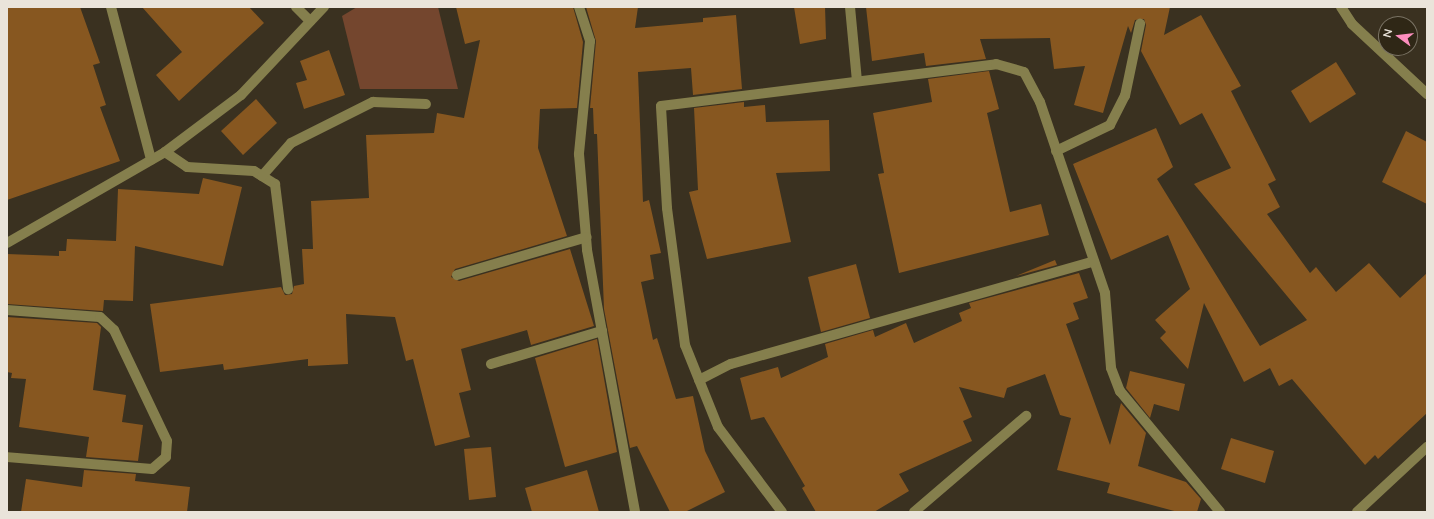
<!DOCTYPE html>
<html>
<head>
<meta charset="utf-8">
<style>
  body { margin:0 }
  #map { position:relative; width:1434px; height:519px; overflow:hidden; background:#3a3120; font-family:Mulish,sans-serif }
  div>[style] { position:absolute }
  .green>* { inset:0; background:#74462e }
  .building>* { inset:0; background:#875720 }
  .minor>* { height:10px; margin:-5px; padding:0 5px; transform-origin:5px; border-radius:5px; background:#857f4d }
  span { translate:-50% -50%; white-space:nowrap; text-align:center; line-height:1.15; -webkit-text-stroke:3px #2f2716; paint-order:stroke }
  .frame { position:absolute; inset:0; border:8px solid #eae4da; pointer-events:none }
  .north { position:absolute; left:1378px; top:16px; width:40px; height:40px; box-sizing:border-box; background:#2f2716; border:1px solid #7a7364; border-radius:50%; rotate:285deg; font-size:11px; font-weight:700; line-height:16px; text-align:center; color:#eae4da }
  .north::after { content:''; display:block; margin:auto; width:14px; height:18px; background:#fd8ebe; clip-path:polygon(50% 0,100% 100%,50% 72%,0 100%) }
</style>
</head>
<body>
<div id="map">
  <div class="green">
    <div style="clip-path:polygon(357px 7px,438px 7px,458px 89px,360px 89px,342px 16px)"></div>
  </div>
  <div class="building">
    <div style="clip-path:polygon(7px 7px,80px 7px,100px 63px,93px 65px,106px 105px,100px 107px,120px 161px,7px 200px)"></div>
    <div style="clip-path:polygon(142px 7px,249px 7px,264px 23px,179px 101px,156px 75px,182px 52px)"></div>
    <div style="clip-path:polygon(456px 7px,573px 7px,583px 42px,577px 108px,540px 109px,538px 148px,567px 236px,455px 269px,451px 277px,459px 281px,570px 249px,594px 326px,531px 345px,527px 330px,461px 349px,471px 390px,459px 393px,470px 437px,435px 446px,413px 359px,406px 361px,395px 317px,346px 314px,348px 364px,308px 366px,308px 359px,224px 370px,223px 364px,160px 372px,150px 304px,281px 287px,285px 295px,292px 294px,294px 286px,304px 284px,302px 249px,313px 249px,311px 201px,369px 198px,366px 135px,434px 133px,437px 113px,464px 118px,480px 40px,465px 44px)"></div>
    <div style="clip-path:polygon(586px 7px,638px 7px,635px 28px,703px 22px,703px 18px,736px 15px,742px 89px,693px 95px,691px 68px,638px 72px,643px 202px,649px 200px,661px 253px,650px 255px,654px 279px,641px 282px,653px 340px,657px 338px,676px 399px,693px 396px,705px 451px,725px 492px,685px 512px,670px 512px,637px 446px,630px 448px,604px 309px,597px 134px,594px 134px,593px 108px,590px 108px,596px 41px)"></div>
    <div style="clip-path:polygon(794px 7px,825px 7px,826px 39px,800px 44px)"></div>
    <div style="clip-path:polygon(866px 7px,1170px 7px,1164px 35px,1201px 15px,1241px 86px,1231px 91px,1276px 180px,1268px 184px,1280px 207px,1267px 214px,1310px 273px,1316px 267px,1336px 292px,1369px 263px,1400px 298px,1427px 273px,1427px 413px,1378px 459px,1375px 455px,1365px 465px,1292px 379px,1279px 386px,1270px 368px,1244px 382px,1204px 303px,1188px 369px,1160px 338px,1166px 332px,1155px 320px,1190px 289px,1168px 235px,1111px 260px,1073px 164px,1156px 128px,1173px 167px,1157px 179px,1260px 346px,1307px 320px,1194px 184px,1231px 168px,1202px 113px,1180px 125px,1141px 51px,1146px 25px,1144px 19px,1135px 20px,1131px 33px,1128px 26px,1103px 113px,1074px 105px,1085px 66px,1054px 69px,1050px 38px,980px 39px,986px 59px,926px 66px,924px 53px,872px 61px)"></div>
    <div style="clip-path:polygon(329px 50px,345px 95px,304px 109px,296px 83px,307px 80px,300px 61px)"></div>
    <div style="clip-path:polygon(1336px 62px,1356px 94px,1310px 123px,1291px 91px)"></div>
    <div style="clip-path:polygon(989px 71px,999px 109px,987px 113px,1010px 212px,1041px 204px,1049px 235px,899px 273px,878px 174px,884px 173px,873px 113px,932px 102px,928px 79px)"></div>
    <div style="clip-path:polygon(256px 99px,277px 123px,243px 155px,221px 131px)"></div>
    <div style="clip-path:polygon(744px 102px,744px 107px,765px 105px,766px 122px,829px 120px,830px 171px,776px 173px,791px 242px,707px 259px,689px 192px,698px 190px,694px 108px)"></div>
    <div style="clip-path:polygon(1406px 131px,1427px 142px,1427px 204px,1382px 182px)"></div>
    <div style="clip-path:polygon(203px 178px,242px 187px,223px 266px,135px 246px,133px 301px,104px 300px,103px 311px,7px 304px,7px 254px,59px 256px,59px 251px,66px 251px,67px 239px,116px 241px,118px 189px,199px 194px)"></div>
    <div style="clip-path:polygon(1055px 260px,1057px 265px,1016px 276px)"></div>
    <div style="clip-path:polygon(856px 264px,870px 318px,821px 332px,808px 277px)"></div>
    <div style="clip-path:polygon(1079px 273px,1088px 298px,1073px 303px,1079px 319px,1066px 324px,1110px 445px,1121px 403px,1146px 433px,1138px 466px,1186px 482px,1201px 499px,1197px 512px,1178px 512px,1107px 493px,1110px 483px,1057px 470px,1071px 418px,1060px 415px,1045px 374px,1007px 388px,1004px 398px,959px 387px,972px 417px,963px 421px,972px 441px,899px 474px,909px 491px,874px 512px,816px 512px,802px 488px,805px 486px,764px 417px,751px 420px,740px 378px,778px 367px,781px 378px,828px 357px,825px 344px,873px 330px,875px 337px,906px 323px,914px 343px,962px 321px,959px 313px,971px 308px,969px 303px)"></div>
    <div style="clip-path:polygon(7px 317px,97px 323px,101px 327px,93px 390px,126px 395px,122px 422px,143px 425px,138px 461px,86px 457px,89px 437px,19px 427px,26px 379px,11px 378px,12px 373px,7px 372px)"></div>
    <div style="clip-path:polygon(597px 339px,617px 452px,565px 467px,535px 358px)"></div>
    <div style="clip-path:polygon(1130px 371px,1185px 384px,1179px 411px,1154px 404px,1150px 418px,1126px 388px)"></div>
    <div style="clip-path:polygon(1231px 438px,1274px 451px,1265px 483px,1221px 469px)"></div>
    <div style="clip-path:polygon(491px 447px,496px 497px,469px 500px,464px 449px)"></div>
    <div style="clip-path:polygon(84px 470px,136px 474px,135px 481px,190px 487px,187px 512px,21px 512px,26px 479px,82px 487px)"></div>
    <div style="clip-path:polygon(587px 470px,599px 512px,532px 512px,525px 488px)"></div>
  </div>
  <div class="minor">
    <div style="left:111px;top:7px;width:158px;rotate:75.3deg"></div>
    <div style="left:296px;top:7px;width:20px;rotate:45deg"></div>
    <div style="left:579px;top:7px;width:36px;rotate:72deg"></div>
    <div style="left:590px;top:41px;width:114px;rotate:95.6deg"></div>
    <div style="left:579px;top:154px;width:96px;rotate:85.2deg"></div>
    <div style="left:587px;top:250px;width:266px;rotate:79.6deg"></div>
    <div style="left:850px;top:7px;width:74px;rotate:84.6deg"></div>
    <div style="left:1341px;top:7px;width:20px;rotate:57deg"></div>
    <div style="left:1352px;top:24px;width:103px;rotate:43deg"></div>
    <div style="left:1056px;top:151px;width:60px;rotate:-25.7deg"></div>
    <div style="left:1110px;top:125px;width:33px;rotate:-63deg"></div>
    <div style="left:1125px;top:96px;width:74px;rotate:-78.2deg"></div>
    <div style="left:165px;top:152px;width:27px;rotate:34deg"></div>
    <div style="left:187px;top:167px;width:67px;rotate:3.4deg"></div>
    <div style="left:254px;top:171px;width:25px;rotate:32deg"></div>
    <div style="left:275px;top:184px;width:106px;rotate:82.9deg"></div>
    <div style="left:262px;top:176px;width:44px;rotate:-48.7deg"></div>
    <div style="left:291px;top:143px;width:92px;rotate:-26.6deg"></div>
    <div style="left:373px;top:102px;width:53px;rotate:2.2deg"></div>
    <div style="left:7px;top:243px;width:182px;rotate:-29.9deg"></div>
    <div style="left:165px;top:152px;width:95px;rotate:-36.9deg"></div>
    <div style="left:241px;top:95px;width:121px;rotate:-46.7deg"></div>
    <div style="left:457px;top:275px;width:135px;rotate:-16.3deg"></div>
    <div style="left:7px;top:310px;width:93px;rotate:4.3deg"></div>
    <div style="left:100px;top:317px;width:19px;rotate:43deg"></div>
    <div style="left:114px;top:330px;width:123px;rotate:64.5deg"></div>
    <div style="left:167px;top:441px;width:16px;rotate:94deg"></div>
    <div style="left:166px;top:457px;width:18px;rotate:139deg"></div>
    <div style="left:152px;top:469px;width:145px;rotate:-175.3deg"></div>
    <div style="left:491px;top:364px;width:116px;rotate:-16.6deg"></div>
    <div style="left:699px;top:380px;width:36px;rotate:-27deg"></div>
    <div style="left:731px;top:364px;width:377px;rotate:-15.8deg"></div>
    <div style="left:782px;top:512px;width:106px;rotate:-127deg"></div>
    <div style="left:718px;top:427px;width:88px;rotate:-111.9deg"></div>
    <div style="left:685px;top:345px;width:138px;rotate:-97.5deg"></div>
    <div style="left:667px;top:208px;width:102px;rotate:-93.4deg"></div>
    <div style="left:661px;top:106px;width:338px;rotate:-7.1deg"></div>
    <div style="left:996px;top:64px;width:29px;rotate:16deg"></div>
    <div style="left:1024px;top:72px;width:34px;rotate:62deg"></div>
    <div style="left:1040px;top:102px;width:202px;rotate:71.2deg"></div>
    <div style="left:1105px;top:293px;width:75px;rotate:85.4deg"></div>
    <div style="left:1111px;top:368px;width:25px;rotate:69deg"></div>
    <div style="left:1120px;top:391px;width:157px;rotate:50.4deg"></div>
    <div style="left:914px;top:512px;width:148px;rotate:-40.6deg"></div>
    <div style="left:1357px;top:512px;width:96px;rotate:-42.9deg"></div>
  </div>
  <div class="frame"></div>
  <div class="north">N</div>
</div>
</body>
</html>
